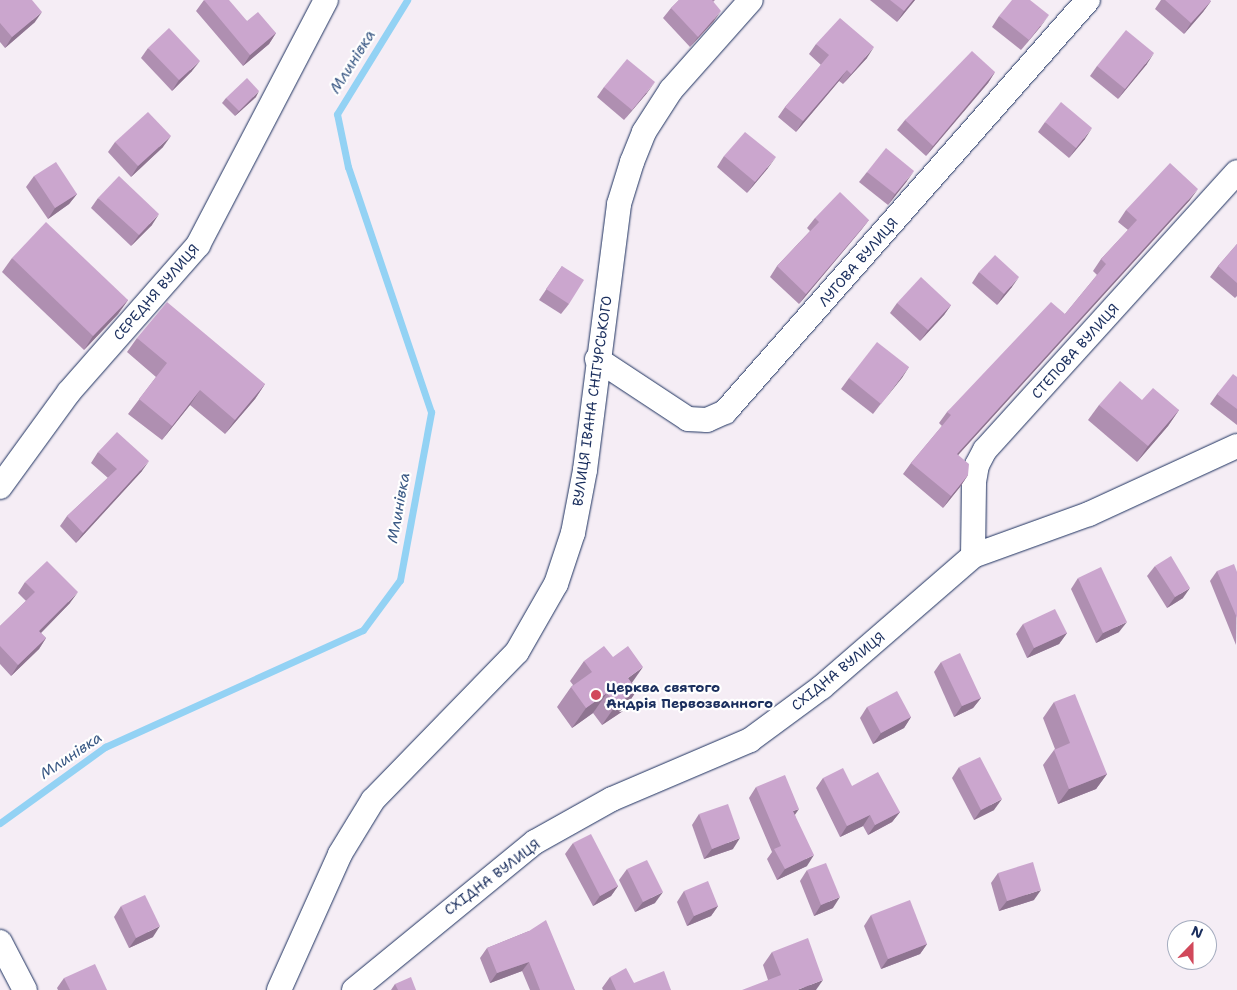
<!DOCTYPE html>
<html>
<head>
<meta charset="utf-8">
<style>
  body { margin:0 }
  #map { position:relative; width:1237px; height:990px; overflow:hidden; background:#f5edf5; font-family:"Shantell Sans",sans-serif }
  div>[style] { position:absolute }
  .stream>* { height:7px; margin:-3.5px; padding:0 3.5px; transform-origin:3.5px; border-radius:3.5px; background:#93d2f4 }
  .roads { filter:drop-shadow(0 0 1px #1b2f5e) drop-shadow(0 0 1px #1b2f5e) }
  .minor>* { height:24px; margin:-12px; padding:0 12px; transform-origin:12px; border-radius:12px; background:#fff }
  .wall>* { inset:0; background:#af8fb1 }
  .shaded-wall>* { inset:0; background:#8e7490 }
  .building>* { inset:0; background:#cba6ce }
  .dots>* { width:14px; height:14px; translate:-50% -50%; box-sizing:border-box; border:2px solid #fff; border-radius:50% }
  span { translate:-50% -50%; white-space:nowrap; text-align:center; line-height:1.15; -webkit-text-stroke:4.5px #fff; paint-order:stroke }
  .street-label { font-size:14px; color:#1b2f5e }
  .poi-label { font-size:14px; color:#1b2f5e; font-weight:700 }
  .left { translate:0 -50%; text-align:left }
  .water-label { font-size:15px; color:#395884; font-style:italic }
  .north { position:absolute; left:1167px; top:920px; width:50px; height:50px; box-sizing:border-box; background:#fff; border:1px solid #a4acbf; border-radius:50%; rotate:22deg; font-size:14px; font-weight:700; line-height:20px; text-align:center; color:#1b2f5e }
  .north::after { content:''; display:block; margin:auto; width:18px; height:22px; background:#d1495b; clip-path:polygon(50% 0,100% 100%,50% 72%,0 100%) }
</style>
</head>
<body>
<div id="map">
  <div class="stream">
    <div style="left:0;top:823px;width:130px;rotate:-35.9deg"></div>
    <div style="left:105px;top:747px;width:283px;rotate:-24.4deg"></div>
    <div style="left:363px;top:630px;width:62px;rotate:-53.5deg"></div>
    <div style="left:400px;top:580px;width:171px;rotate:-79.5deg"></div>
    <div style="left:431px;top:412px;width:259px;rotate:-108.7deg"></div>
    <div style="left:348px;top:167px;width:54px;rotate:-101.7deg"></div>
    <div style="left:337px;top:114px;width:134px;rotate:-58.4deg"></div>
  </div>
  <div class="roads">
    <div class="minor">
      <div style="left:597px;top:359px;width:109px;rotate:33.4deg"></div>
      <div style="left:688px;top:419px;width:19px;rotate:3deg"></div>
      <div style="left:707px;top:420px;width:20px;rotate:-24deg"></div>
      <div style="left:725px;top:412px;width:549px;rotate:-48.62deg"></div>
      <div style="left:0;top:487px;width:117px;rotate:-54deg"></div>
      <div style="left:69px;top:392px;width:196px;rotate:-48.7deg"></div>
      <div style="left:198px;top:245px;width:276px;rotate:-62.4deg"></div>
      <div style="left:973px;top:556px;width:74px;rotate:-89.2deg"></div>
      <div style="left:974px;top:482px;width:17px;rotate:-80deg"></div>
      <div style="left:977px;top:465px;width:17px;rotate:-62deg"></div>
      <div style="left:985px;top:450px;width:375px;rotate:-47.8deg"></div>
      <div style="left:0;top:942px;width:54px;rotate:62.5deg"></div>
      <div style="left:279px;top:990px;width:149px;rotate:-65.8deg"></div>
      <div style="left:340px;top:854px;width:63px;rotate:-58.6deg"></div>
      <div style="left:373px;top:800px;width:206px;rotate:-45.8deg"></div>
      <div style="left:517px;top:652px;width:78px;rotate:-60.2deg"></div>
      <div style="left:556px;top:584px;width:54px;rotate:-71.6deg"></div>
      <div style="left:573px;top:533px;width:64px;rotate:-79.2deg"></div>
      <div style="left:585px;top:470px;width:268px;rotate:-82.7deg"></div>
      <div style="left:619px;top:204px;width:44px;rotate:-72.8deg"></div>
      <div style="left:632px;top:162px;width:32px;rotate:-68deg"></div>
      <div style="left:644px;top:132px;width:50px;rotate:-57.3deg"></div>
      <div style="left:671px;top:90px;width:120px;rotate:-48.4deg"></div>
      <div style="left:354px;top:990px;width:234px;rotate:-39.3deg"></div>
      <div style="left:535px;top:842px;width:88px;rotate:-29.2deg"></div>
      <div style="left:612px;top:799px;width:150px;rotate:-23.1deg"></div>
      <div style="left:750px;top:740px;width:89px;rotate:-36.4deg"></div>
      <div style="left:822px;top:687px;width:200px;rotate:-40.9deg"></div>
      <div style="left:973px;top:556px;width:123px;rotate:-19.9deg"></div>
      <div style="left:1089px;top:514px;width:163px;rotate:-24.7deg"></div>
    </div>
  </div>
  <div class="wall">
    <div style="clip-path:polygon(0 0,35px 22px,5px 48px,0 42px)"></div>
    <div style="clip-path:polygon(204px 0,247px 21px,276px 33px,269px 44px,243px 66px,196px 11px)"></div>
    <div style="clip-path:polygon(679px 0,715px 0,713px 2px,714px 21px,690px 47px,663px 18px,671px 8px)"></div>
    <div style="clip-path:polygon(870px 0,915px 0,897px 22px)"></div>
    <div style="clip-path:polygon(1161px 0,1209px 0,1211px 1px,1203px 12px,1184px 34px,1155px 9px)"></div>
    <div style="clip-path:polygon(999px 16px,1041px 26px,1021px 50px,992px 27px)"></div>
    <div style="clip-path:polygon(816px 44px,867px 58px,843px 84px,839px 81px,796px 132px,778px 117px,785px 107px,821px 65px,809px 54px)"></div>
    <div style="clip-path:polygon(148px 48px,192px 71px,172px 91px,141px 58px)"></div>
    <div style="clip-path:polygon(1147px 64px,1118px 99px,1090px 76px,1097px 66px)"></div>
    <div style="clip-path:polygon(995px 72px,988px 83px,926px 156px,897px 130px,905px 120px)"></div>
    <div style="clip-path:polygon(604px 87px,647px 93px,624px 120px,597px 97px)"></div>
    <div style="clip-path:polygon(256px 97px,235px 116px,222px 103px,226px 98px)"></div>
    <div style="clip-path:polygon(1045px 122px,1085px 139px,1069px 158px,1038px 132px)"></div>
    <div style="clip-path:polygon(115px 142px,163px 147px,131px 177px,108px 152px)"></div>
    <div style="clip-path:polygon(724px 156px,768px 168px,747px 193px,717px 167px)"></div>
    <div style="clip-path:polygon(867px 172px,907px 181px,888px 205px,859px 182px)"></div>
    <div style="clip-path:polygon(34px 176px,77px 194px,69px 204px,48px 219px,26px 187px)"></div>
    <div style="clip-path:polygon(98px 198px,152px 225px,131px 246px,91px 208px)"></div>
    <div style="clip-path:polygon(1190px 200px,958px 455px,968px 475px,960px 487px,943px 508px,903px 474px,911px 463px,942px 426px,939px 423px,947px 412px,1065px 314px,1097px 275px,1093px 271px,1101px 259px,1128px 230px,1118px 222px,1126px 210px)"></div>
    <div style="clip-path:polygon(815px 218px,869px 220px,861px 230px,799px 304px,770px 277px,777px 266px,810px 231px,807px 228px)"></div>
    <div style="clip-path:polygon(1237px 244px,1237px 296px,1235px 298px,1210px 277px,1218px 266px)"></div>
    <div style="clip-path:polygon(12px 258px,128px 300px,118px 314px,84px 350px,2px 272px)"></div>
    <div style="clip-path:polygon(562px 266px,569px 304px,561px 314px,539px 300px)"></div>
    <div style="clip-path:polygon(979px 272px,1012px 287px,997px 305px,972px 283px)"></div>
    <div style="clip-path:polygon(897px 303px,951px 305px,944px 315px,920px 341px,890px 313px)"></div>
    <div style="clip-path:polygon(137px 338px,265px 384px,255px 399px,225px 434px,190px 405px,162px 440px,128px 414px,156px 377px,127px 352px)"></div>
    <div style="clip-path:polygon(909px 367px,873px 414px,841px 389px,849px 378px)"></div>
    <div style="clip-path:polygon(1237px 377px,1237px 425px,1210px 404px,1217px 394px)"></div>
    <div style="clip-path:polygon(1142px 400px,1179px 410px,1168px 426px,1137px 462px,1088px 420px,1099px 405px)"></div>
    <div style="clip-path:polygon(98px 452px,142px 471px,76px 543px,60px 526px,67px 516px,108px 478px,91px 463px)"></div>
    <div style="clip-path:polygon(1155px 566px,1183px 598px,1167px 608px,1147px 576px)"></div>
    <div style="clip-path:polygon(1217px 571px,1237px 572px,1236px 645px,1210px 581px)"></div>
    <div style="clip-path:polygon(1078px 578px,1119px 632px,1096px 643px,1071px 589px)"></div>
    <div style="clip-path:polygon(25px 582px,70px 603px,41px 633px,46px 638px,39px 649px,11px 676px,0 664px,0 626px,26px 601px,18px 593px)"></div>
    <div style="clip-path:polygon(1023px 624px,1067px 633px,1059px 644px,1027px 658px,1016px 634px)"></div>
    <div style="clip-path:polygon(584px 661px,632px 683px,637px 690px,623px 711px,602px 725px,593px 713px,572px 728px,557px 707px,571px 687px,573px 685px,570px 681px)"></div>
    <div style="clip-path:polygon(941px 662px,981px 698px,973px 708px,954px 717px,934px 672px)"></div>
    <div style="clip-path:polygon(1054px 702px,1107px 774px,1096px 789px,1058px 804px,1043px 765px,1054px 750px,1055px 749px,1043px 718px)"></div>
    <div style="clip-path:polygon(867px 707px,911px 717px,904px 728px,873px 744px,860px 718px)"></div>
    <div style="clip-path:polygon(959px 767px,994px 810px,974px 820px,952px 778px)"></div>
    <div style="clip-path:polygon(823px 778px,852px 786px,900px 812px,892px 822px,868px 835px,863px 826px,840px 837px,816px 788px)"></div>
    <div style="clip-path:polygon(756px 787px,795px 815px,807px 866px,777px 880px,767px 859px,772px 852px,749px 798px)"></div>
    <div style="clip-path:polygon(699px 814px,733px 849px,704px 859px,692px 825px)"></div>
    <div style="clip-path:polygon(573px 843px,618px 886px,611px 896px,593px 906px,565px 854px)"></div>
    <div style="clip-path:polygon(627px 869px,655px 903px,635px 912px,619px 880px)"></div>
    <div style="clip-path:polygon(807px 870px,833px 908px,814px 916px,800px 881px)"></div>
    <div style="clip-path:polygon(998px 873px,1034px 900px,999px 911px,991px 883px)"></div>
    <div style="clip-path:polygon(684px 891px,718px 906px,711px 916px,687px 926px,677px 902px)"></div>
    <div style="clip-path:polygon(121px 906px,153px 937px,129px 948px,114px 917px)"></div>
    <div style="clip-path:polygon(871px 915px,927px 944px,920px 954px,881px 969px,864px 926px)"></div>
    <div style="clip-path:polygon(529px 931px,575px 990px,530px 990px,522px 971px,490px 983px,480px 958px,487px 948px)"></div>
    <div style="clip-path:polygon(772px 952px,816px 990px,768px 980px,763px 965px)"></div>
    <div style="clip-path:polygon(610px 977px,634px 983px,671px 990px,603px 990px,602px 988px)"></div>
    <div style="clip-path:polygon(64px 978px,107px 990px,58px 990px,57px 988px)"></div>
    <div style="clip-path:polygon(395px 984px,416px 990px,391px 990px)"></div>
  </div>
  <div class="shaded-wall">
    <div style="clip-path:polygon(913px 0,915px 0,897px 22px,904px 11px)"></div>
    <div style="clip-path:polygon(1211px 1px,1203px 12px,1184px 34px,1191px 23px)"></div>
    <div style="clip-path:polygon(721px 11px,714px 21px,690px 47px,698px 37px)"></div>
    <div style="clip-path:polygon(42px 12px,35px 22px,5px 48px,12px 37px)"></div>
    <div style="clip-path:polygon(1049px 15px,1041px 26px,1021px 50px)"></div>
    <div style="clip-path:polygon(276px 33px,269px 44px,243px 66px,250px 55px)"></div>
    <div style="clip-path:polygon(874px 47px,867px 58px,843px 84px,851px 74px)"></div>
    <div style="clip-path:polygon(1154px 53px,1147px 64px,1118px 99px,1125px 89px)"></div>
    <div style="clip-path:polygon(200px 61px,192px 71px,172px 91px,179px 80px)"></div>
    <div style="clip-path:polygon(847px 70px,839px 81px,796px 132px,803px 121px)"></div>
    <div style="clip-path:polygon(995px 72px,988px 83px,926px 156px,933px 146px)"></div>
    <div style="clip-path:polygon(655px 82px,647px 93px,624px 120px,632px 110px)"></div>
    <div style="clip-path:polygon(259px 91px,256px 97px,235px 116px,239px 111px)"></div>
    <div style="clip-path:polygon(1092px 128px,1085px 139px,1069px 158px,1076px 148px)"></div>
    <div style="clip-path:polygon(171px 136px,163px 147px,131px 177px,138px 166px)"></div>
    <div style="clip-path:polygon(776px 157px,768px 168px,747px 193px,755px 182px)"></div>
    <div style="clip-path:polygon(914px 171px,907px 181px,888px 205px,895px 194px)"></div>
    <div style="clip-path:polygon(1198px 189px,1190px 200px,949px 465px,957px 454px)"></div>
    <div style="clip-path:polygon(77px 194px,69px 204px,48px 219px,55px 208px)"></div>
    <div style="clip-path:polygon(159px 214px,152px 225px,131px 246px,139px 235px)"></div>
    <div style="clip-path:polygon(869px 220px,861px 230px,799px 304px,806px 294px)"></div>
    <div style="clip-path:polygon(1019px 277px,1012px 287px,997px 305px,1004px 294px)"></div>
    <div style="clip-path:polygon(128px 300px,118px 314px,84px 350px,93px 336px)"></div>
    <div style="clip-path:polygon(951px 305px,944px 315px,920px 341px,928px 330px)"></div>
    <div style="clip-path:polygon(909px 367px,902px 378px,873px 414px,881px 404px)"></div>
    <div style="clip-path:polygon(265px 384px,255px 399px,225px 434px,235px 420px)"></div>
    <div style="clip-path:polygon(200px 390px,190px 405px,162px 440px,172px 426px)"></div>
    <div style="clip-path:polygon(1179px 410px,1168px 426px,1137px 462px,1148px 446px)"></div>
    <div style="clip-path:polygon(149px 461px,142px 471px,76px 543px,83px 533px)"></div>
    <div style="clip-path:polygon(968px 475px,960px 487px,943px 508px,951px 496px)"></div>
    <div style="clip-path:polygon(1190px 588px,1183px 598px,1167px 608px,1175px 597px)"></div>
    <div style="clip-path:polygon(78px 592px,70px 603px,32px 642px,39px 631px)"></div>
    <div style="clip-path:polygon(1127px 622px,1119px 632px,1096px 643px,1103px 633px)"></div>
    <div style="clip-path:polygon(1067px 633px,1059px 644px,1027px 658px,1034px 648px)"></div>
    <div style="clip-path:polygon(46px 638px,39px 649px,11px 676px,18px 665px)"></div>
    <div style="clip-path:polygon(643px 667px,629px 687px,628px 678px)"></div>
    <div style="clip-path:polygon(637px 690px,623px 711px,602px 725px,616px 705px)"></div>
    <div style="clip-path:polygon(607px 693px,593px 713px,572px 728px,586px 708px)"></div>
    <div style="clip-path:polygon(981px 698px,973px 708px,954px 717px,962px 706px)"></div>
    <div style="clip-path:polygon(911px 717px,904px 728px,873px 744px,881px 733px)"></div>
    <div style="clip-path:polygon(1107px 774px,1096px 789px,1058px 804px,1069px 789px)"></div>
    <div style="clip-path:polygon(1002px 799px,994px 810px,974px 820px,981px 810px)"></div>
    <div style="clip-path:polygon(799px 809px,792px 819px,793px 811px)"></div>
    <div style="clip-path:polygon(900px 812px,892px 822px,868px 835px,875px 825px)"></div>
    <div style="clip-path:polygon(870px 815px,863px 826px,840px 837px,847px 826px)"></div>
    <div style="clip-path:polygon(740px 838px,733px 849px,704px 859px,712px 849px)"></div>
    <div style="clip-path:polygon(814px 855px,807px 866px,777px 880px,785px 869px)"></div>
    <div style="clip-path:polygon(618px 886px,611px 896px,593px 906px,600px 896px)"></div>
    <div style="clip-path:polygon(1041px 890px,1034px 900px,999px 911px,1007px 901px)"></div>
    <div style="clip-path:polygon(663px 892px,655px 903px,635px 912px,643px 902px)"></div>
    <div style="clip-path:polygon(840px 897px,833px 908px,814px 916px,821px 905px)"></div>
    <div style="clip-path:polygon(718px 906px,711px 916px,687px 926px,694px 916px)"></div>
    <div style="clip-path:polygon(160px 926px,153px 937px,129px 948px,136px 938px)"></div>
    <div style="clip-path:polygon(927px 944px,920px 954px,881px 969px,888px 959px)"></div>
    <div style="clip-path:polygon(529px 962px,522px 971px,490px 983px,497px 973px)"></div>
    <div style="clip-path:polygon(823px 980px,816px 990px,797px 990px)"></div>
  </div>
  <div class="building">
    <div style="clip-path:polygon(0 0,32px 0,42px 12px,12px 37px,0 23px)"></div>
    <div style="clip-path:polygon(204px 0,229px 0,247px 21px,258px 12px,276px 33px,250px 55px)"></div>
    <div style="clip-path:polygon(679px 0,712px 0,721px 11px,698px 37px,671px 8px)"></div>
    <div style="clip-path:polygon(890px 0,913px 0,904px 11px)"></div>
    <div style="clip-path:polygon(1012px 0,1030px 0,1049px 15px,1029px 40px,999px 16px)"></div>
    <div style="clip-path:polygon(1165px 0,1209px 0,1211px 1px,1191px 23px)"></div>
    <div style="clip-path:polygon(840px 18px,874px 47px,851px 74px,847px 70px,803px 121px,785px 107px,829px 55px,816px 44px)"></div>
    <div style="clip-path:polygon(169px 28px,200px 61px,179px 80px,148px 48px)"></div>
    <div style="clip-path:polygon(1126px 30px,1154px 53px,1125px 89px,1097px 66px)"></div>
    <div style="clip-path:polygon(972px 51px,995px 72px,933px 146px,905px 120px)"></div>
    <div style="clip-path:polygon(627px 59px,655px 82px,632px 110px,604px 87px)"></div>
    <div style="clip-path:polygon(247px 78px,259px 91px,239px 111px,226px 98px)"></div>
    <div style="clip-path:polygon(1061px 102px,1092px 128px,1076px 148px,1045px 122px)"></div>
    <div style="clip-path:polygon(148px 112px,171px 136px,138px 166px,115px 142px)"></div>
    <div style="clip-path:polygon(745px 132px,776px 157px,755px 182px,724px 156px)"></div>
    <div style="clip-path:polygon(886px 148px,914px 171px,895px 194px,867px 172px)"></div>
    <div style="clip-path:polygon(56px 162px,77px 194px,55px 208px,34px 176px)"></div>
    <div style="clip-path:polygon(1170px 163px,1198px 189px,957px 454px,969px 464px,968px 475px,951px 496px,911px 463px,951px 415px,947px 412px,1051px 302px,1065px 314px,1106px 264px,1101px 259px,1137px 220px,1126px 210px)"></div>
    <div style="clip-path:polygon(119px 176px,159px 214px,139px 235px,98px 198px)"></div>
    <div style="clip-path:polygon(840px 192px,869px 220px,806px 294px,777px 266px,819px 222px,815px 218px)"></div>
    <div style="clip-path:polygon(46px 222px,128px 300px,93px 336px,12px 258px)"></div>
    <div style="clip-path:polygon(1237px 244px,1237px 283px,1218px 266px)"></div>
    <div style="clip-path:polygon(995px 255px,1019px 277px,1004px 294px,979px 272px)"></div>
    <div style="clip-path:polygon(562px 266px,584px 280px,569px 304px,546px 289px)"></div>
    <div style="clip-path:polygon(921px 277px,951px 305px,928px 330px,897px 303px)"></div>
    <div style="clip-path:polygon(167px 302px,265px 384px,235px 420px,200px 390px,172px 426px,139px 399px,167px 363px,137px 338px)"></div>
    <div style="clip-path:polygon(877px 342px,909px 367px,881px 404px,849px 378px)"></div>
    <div style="clip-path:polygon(1233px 374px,1237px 377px,1237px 409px,1217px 394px)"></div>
    <div style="clip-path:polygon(1120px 381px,1142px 400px,1153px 388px,1179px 410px,1148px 446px,1099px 405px)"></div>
    <div style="clip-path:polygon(117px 432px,149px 461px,83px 533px,67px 516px,117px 469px,98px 452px)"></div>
    <div style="clip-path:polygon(1171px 556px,1190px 588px,1175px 597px,1155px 566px)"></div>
    <div style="clip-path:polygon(47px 561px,78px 592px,39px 631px,46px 638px,18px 665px,0 646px,0 626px,35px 592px,25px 582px)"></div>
    <div style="clip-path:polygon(1234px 564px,1237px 572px,1237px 618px,1217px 571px)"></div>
    <div style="clip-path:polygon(1101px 567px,1127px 622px,1103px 633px,1078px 578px)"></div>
    <div style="clip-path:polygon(1055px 609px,1067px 633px,1034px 648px,1023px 624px)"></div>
    <div style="clip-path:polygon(604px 646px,613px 657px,628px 646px,643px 667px,628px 678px,637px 690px,616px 705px,607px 693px,586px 708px,571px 687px,592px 672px,584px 661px)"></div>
    <div style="clip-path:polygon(960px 653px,981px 698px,962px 706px,941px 662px)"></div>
    <div style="clip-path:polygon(897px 691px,911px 717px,881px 733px,867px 707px)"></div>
    <div style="clip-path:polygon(1075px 694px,1107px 774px,1069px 789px,1054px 750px,1070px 743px,1054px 702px)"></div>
    <div style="clip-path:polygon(980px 757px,1002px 799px,981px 810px,959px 767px)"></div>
    <div style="clip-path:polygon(843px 768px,852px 786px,878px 772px,900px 812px,875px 825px,870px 815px,847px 826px,823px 778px)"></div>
    <div style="clip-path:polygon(785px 775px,799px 809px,793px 811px,814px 855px,785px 869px,774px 849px,781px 846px,756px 787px)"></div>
    <div style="clip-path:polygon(728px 804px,740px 838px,712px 849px,699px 814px)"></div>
    <div style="clip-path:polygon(591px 834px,618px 886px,600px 896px,573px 843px)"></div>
    <div style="clip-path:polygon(647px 860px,663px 892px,643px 902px,627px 869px)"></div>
    <div style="clip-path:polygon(1033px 862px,1041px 890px,1007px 901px,998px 873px)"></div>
    <div style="clip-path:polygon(826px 863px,840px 897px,821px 905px,807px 870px)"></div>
    <div style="clip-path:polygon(708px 881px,718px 906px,694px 916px,684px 891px)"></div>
    <div style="clip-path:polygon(145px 895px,160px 926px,136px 938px,121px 906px)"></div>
    <div style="clip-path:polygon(910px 900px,927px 944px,888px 959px,871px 915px)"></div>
    <div style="clip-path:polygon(546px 920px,575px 990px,540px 990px,529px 962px,497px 973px,487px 948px,529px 931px)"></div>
    <div style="clip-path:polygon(808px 938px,823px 980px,797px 990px,742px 990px,781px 975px,772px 952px)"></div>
    <div style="clip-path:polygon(95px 964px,107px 990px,70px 990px,64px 978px)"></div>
    <div style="clip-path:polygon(626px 968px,634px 983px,664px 971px,671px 990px,616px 990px,610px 977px)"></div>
    <div style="clip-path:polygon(411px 977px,416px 990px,398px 990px,395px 984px)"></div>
  </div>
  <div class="dots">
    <div style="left:596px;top:695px;background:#d1495b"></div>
  </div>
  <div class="street-label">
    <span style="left:858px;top:262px;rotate:-49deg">ЛУГОВА ВУЛИЦЯ</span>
    <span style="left:156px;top:292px;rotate:-49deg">СЕРЕДНЯ ВУЛИЦЯ</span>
    <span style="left:1075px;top:351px;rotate:-48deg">СТЕПОВА ВУЛИЦЯ</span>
    <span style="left:592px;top:401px;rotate:-82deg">ВУЛИЦЯ ІВАНА СНІГУРСЬКОГО</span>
    <span style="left:838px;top:671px;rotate:-39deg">СХІДНА ВУЛИЦЯ</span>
    <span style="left:492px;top:877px;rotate:-37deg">СХІДНА ВУЛИЦЯ</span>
  </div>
  <div class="poi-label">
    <span class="left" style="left:606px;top:695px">Церква святого<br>Андрія Первозванного</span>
  </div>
  <div class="water-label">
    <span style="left:353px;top:62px;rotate:-58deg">Млинівка</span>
    <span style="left:399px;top:508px;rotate:-80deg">Млинівка</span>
    <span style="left:71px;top:756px;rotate:-34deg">Млинівка</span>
  </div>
  <div class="north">N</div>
</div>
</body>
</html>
